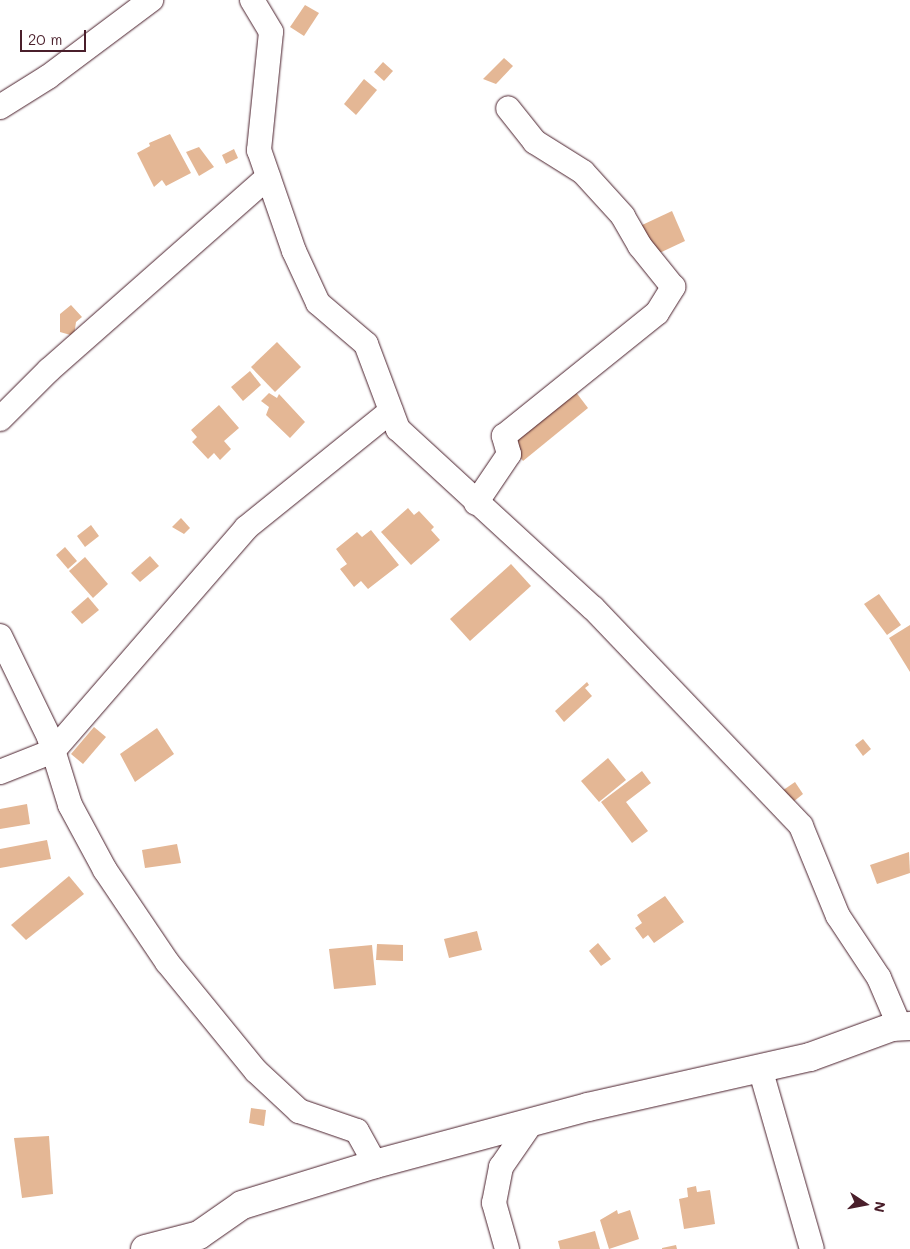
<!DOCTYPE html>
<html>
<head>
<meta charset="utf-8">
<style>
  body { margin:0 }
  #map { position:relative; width:910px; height:1249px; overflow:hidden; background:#fff; font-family:Mali,sans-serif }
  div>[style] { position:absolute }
  .building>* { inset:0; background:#e4b795 }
  .roads { filter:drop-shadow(0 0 1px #4a1f2b) drop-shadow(0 0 1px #4a1f2b) }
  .minor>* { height:24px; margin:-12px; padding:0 12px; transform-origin:12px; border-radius:12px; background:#fff }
  .tertiary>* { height:28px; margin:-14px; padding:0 14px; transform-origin:14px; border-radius:14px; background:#fff }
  span { translate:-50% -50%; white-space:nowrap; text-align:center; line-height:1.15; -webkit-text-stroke:4px #fff; paint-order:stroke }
  .north { position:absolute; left:840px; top:1179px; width:50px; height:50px; -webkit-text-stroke:4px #fff; paint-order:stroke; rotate:101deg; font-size:14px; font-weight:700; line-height:20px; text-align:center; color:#4a1f2b }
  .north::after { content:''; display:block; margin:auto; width:18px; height:22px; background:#4a1f2b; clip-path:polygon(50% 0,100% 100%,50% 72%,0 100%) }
  .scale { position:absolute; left:20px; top:30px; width:66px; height:22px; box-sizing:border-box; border:2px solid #4a1f2b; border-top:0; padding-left:6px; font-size:15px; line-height:18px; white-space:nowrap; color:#4a1f2b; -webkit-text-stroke:4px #fff; paint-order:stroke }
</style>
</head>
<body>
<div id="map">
  <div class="building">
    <div style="clip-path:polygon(305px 5px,319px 13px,304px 36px,290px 27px)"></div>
    <div style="clip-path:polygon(504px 58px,513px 66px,496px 84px,483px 79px)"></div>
    <div style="clip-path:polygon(383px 62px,393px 71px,384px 81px,374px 72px)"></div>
    <div style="clip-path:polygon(364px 79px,377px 90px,356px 115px,344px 104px)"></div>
    <div style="clip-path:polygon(170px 134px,191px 173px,166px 186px,162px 180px,154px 187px,137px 153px,150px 146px,149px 143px)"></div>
    <div style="clip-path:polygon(199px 147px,214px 167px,199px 176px,186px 152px)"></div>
    <div style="clip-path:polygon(234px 149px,238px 158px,226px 164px,222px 155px)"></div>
    <div style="clip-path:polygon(672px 211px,685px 241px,653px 256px,640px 226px)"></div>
    <div style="clip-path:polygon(71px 305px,82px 317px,76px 322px,74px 336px,60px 332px,60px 314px)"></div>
    <div style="clip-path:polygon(277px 342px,301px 367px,275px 392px,251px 367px)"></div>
    <div style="clip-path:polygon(250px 371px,261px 385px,243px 401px,231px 387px)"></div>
    <div style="clip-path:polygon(572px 387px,588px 408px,523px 461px,507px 440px)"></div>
    <div style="clip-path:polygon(269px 393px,277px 398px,279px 394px,305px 422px,290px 438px,266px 415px,269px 407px,261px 401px)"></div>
    <div style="clip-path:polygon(219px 405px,239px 428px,224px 441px,231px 449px,220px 460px,214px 453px,208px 459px,192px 442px,197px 437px,191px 430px)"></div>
    <div style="clip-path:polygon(408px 508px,414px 515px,419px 511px,434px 527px,431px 530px,440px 540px,411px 565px,381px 532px)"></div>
    <div style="clip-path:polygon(181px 518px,190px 528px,184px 534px,172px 527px)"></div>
    <div style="clip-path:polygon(91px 525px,99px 536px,85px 547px,77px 536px)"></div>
    <div style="clip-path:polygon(371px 530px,399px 565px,368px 589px,361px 581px,354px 587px,340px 569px,347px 564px,336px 549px,357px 532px,362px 537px)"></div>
    <div style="clip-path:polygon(65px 547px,77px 561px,68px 569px,56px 555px)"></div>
    <div style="clip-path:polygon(150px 556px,159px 566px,140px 582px,131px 573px)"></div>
    <div style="clip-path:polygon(85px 557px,108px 584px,93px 598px,69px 571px)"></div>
    <div style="clip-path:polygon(511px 564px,531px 586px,470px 641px,450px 619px)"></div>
    <div style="clip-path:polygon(879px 594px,901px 625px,887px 635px,864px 604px)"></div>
    <div style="clip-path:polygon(88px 597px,99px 610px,82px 624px,71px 612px)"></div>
    <div style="clip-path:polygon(910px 625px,910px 672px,889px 638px)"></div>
    <div style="clip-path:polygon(587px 682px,589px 685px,585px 688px,592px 696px,564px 722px,555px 711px)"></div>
    <div style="clip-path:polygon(94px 727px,106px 737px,83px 764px,71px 754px)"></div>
    <div style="clip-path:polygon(157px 728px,174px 754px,135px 782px,120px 754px)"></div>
    <div style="clip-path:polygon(863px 739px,871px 749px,863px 756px,855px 745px)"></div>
    <div style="clip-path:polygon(608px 758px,626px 780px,599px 802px,581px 781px)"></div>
    <div style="clip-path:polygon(642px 771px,651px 783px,626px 802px,648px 831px,632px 843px,601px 802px)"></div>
    <div style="clip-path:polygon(795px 782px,803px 794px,788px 806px,779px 793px)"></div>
    <div style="clip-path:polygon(27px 804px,30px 824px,0 829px,0 809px)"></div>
    <div style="clip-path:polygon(47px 840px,51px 859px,0 868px,0 849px)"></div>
    <div style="clip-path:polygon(177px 844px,181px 863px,145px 868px,142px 850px)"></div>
    <div style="clip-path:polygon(909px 852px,910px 873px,877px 884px,870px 865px)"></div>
    <div style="clip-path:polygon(69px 876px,84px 894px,26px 940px,11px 925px)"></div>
    <div style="clip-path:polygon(665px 896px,684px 922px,654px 943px,648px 935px,643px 939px,635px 928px,642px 923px,637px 915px)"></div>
    <div style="clip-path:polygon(477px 931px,482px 950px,449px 958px,444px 939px)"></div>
    <div style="clip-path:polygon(598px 943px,611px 959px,601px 966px,589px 951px)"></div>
    <div style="clip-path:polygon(377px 944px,403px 945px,403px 961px,376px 960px)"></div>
    <div style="clip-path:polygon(372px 945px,376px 985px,334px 989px,329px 949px)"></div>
    <div style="clip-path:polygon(251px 1108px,266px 1110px,264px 1126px,249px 1123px)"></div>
    <div style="clip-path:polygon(49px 1136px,53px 1194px,22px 1198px,14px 1138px)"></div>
    <div style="clip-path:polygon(696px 1186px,697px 1192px,710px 1190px,715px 1224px,684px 1229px,679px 1199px,688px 1197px,687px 1188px)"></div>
    <div style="clip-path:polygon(617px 1210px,618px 1214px,630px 1210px,639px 1239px,609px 1249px,600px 1220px)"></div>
    <div style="clip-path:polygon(595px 1231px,600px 1249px,560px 1249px,558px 1241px)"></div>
    <div style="clip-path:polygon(676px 1245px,677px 1249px,662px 1249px,662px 1248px)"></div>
  </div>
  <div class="roads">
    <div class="minor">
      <div style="left:252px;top:0;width:37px;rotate:59deg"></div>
      <div style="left:271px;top:32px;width:119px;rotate:95.8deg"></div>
      <div style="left:259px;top:150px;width:107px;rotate:70.9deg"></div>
      <div style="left:294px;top:251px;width:57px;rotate:65.2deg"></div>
      <div style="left:318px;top:303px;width:63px;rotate:40.5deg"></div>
      <div style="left:366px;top:344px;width:91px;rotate:69.4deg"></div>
      <div style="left:398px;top:429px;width:265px;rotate:42.6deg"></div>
      <div style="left:593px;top:608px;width:301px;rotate:46.3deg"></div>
      <div style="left:801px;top:826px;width:97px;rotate:67.7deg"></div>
      <div style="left:838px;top:916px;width:74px;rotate:56.5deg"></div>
      <div style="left:879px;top:978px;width:53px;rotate:66.8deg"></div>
      <div style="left:0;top:107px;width:57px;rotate:-32deg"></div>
      <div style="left:48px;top:77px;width:129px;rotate:-36.8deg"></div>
      <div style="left:0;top:419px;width:69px;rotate:-45deg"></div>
      <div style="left:49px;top:370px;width:292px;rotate:-41.4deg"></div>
      <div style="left:476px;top:503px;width:59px;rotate:-56deg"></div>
      <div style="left:509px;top:454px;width:19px;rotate:-106deg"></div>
      <div style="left:504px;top:436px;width:196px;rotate:-38.8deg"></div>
      <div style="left:657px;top:313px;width:31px;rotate:-58deg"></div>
      <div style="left:673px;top:287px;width:53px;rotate:-128.8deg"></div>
      <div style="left:640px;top:246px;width:34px;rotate:-120deg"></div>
      <div style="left:623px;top:216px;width:59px;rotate:-132.3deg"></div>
      <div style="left:583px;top:172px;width:57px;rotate:-148deg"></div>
      <div style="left:535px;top:142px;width:43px;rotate:-128.5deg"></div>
      <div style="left:0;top:636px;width:112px;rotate:64.1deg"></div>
      <div style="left:49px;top:737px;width:71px;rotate:72.8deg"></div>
      <div style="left:70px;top:805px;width:74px;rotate:61.7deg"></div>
      <div style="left:105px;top:870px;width:111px;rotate:56deg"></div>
      <div style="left:167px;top:962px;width:141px;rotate:50.8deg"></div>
      <div style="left:256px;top:1071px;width:59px;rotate:42.9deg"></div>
      <div style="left:299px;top:1111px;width:61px;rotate:19deg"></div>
      <div style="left:357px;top:1131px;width:38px;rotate:61deg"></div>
      <div style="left:0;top:772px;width:57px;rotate:-21.6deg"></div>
      <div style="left:53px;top:751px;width:295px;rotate:-49.1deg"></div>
      <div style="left:246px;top:528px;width:186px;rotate:-38.9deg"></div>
      <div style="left:760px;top:1068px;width:188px;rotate:74deg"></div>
      <div style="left:507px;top:1249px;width:48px;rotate:-105.8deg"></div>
      <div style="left:494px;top:1203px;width:37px;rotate:-79deg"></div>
      <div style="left:501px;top:1167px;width:55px;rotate:-55.4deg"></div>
    </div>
    <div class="tertiary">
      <div style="left:145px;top:1249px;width:56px;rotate:-14.5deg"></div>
      <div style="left:199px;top:1235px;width:52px;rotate:-34.9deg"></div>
      <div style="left:242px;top:1205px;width:139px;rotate:-17.1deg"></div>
      <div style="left:375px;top:1164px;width:220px;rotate:-15deg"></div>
      <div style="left:588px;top:1107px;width:228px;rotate:-12.7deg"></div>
      <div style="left:810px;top:1057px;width:87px;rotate:-20.1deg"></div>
      <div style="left:892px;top:1027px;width:18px;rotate:-3deg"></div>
    </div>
  </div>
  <div class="north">N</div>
  <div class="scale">20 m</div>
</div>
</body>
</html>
